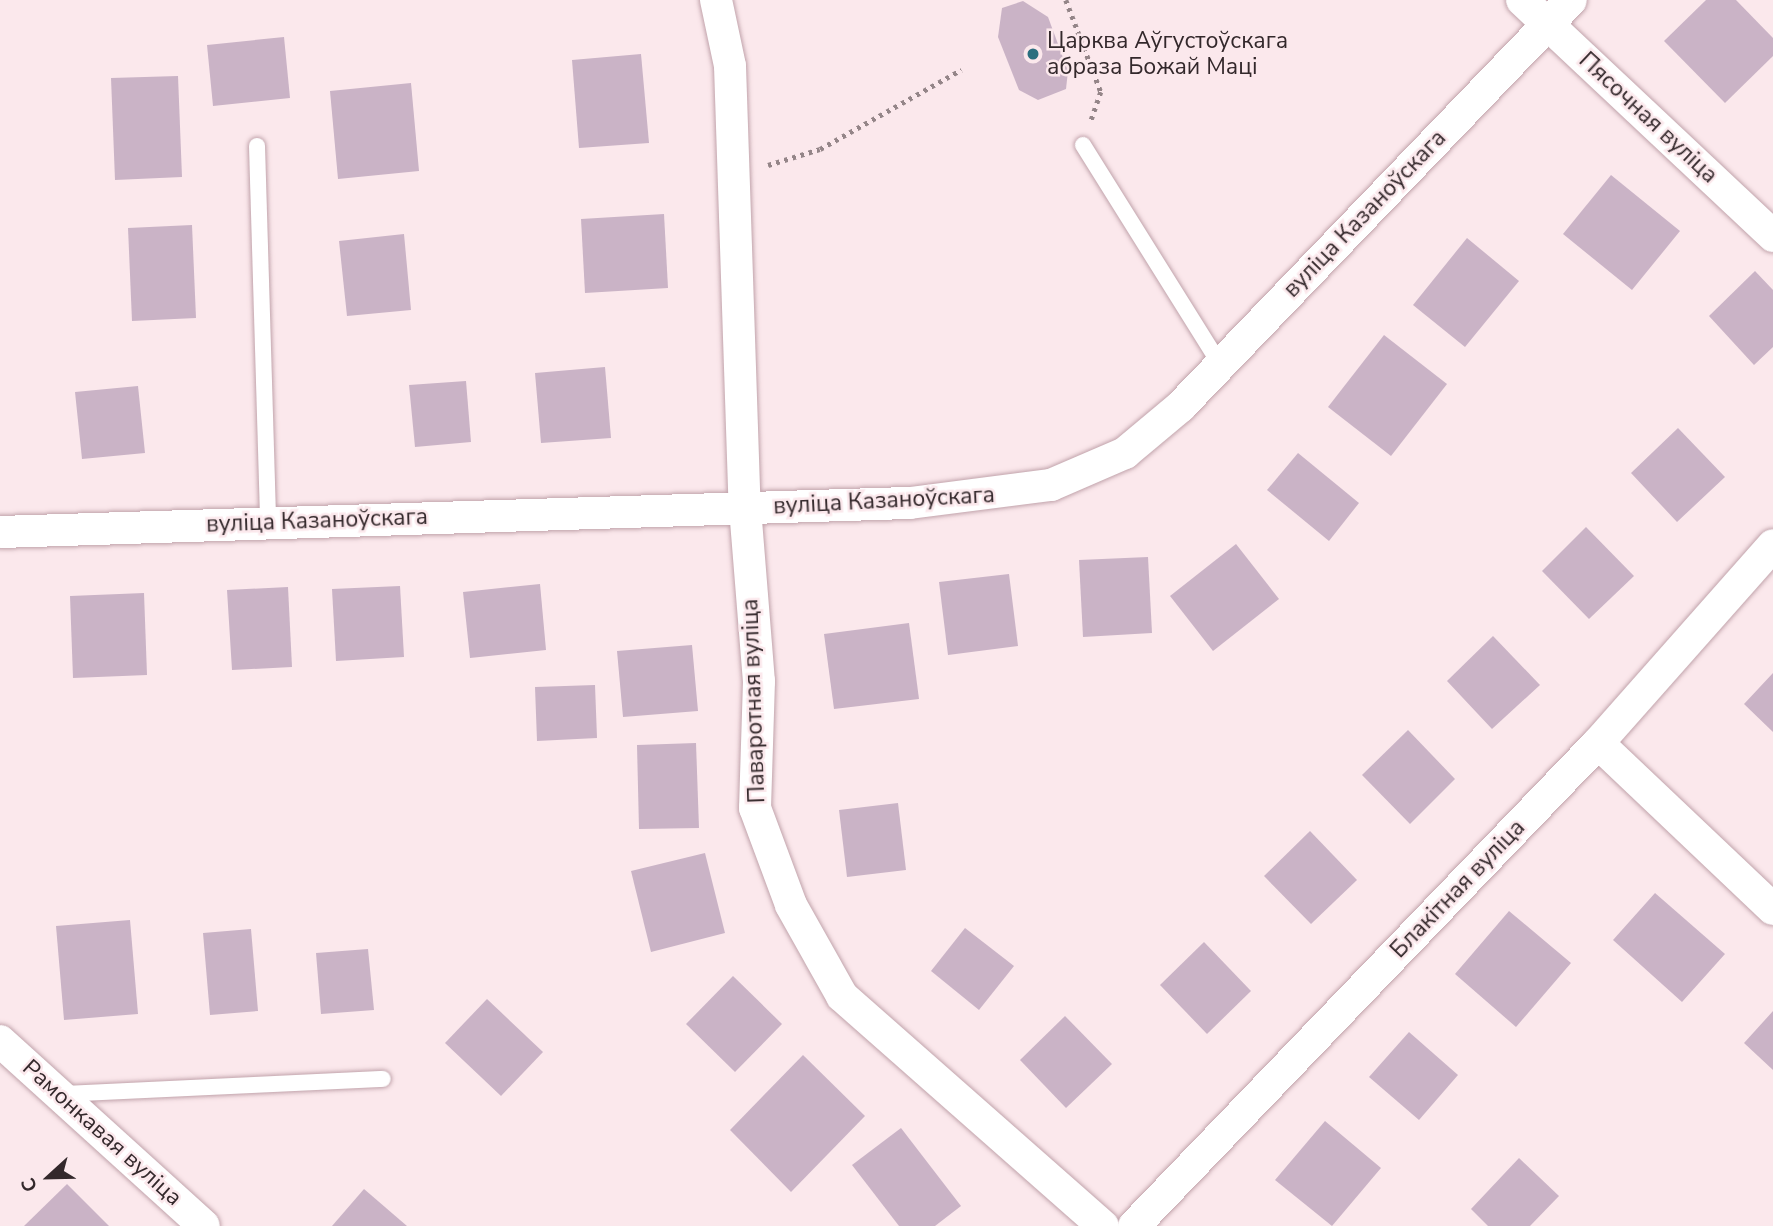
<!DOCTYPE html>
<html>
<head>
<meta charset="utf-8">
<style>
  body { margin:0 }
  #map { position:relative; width:1773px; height:1226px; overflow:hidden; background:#fbe8ec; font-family:"Nunito Sans",sans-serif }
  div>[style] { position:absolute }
  .building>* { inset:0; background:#cab3c6 }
  .path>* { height:4.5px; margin-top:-2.25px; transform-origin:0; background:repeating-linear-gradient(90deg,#948588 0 3.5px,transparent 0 8.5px) }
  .roads { filter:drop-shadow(0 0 2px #c1a3ab) drop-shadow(0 0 2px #c1a3ab) }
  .service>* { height:16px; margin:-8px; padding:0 8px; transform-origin:8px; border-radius:8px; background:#fff }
  .minor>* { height:32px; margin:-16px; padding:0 16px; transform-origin:16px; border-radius:16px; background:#fff }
  .dots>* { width:19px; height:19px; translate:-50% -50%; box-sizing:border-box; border:4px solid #fbe8ec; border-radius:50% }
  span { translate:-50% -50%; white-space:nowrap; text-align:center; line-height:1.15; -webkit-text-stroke:5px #fbe8ec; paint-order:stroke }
  .poi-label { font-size:23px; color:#33282b }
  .left { translate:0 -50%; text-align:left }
  .street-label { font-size:23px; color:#33282b }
  .north { position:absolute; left:14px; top:1142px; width:70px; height:70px; -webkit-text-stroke:5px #fbe8ec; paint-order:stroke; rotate:248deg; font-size:19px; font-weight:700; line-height:28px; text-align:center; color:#33282b }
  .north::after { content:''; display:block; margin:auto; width:24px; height:32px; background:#33282b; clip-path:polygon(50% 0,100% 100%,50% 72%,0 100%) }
</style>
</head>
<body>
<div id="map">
  <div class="building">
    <div style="clip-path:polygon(1706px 0,1736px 0,1773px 38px,1773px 56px,1725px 103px,1664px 41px)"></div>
    <div style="clip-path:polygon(1023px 1px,1048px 17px,1068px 71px,1066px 89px,1038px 100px,1019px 90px,998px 37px,1002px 8px)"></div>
    <div style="clip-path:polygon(284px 37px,290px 98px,213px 106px,207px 45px)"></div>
    <div style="clip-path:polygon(641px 54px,649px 143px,579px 148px,572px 60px)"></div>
    <div style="clip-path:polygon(178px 76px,182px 177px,115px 180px,111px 78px)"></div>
    <div style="clip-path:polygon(411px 83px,419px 171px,338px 179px,330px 91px)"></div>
    <div style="clip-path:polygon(1611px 175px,1680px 231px,1632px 290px,1563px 234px)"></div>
    <div style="clip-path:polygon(664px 214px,668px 288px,585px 293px,581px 219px)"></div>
    <div style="clip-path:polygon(192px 225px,196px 318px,132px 321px,128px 228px)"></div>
    <div style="clip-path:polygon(404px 234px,411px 310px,347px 316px,339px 241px)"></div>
    <div style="clip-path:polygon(1467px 238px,1519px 281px,1465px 347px,1413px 305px)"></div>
    <div style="clip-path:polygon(1755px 271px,1773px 290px,1773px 347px,1754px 365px,1709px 316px)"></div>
    <div style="clip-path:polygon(1384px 335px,1447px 384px,1391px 456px,1328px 407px)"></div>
    <div style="clip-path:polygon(605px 367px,611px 438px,541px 443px,535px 373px)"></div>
    <div style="clip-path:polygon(466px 381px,471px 442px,415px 447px,409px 385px)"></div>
    <div style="clip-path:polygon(138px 386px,145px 453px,82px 459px,75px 392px)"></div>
    <div style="clip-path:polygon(1678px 428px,1725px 477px,1677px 522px,1631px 473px)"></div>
    <div style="clip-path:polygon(1298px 453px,1359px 503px,1329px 541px,1267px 490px)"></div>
    <div style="clip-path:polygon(1586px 527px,1634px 576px,1589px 619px,1542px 571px)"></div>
    <div style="clip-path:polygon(1236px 544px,1279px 599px,1213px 651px,1170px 596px)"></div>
    <div style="clip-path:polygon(1148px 557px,1152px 633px,1083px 637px,1079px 560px)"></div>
    <div style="clip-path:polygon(1009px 574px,1018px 646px,948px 655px,939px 582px)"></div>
    <div style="clip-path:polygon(540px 584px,546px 650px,470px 658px,463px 592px)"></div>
    <div style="clip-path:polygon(400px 586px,404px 657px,336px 661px,332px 589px)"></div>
    <div style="clip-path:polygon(288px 587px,292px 667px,232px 670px,227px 590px)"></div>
    <div style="clip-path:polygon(144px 593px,147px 675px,73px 678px,70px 596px)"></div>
    <div style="clip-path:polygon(909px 623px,919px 699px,834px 709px,824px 634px)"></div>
    <div style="clip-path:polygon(1493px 636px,1540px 685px,1492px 729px,1447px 681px)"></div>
    <div style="clip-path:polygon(692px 645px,698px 711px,623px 717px,617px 651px)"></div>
    <div style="clip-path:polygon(1773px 673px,1773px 732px,1744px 704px)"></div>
    <div style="clip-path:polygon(595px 685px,597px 738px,537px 741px,535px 687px)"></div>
    <div style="clip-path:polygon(1408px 730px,1455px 779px,1410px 824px,1362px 775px)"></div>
    <div style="clip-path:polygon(696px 743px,699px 828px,639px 829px,637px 745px)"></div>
    <div style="clip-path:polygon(898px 803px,906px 870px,847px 877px,839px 810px)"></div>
    <div style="clip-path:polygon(1310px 831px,1357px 880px,1311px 924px,1264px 876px)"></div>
    <div style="clip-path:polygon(705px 853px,725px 933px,651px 952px,631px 871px)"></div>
    <div style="clip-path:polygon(1655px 893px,1725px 954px,1682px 1002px,1613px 940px)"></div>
    <div style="clip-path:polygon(1509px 911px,1571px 963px,1516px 1027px,1455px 974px)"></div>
    <div style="clip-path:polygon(130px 920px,138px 1014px,64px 1020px,56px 926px)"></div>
    <div style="clip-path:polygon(965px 928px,1014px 966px,979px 1010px,931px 971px)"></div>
    <div style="clip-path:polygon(251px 929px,258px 1011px,210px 1015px,203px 933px)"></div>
    <div style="clip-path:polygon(1204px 942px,1251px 991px,1207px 1034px,1160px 985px)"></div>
    <div style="clip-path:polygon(368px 949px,374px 1010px,321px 1014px,316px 953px)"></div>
    <div style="clip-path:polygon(733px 976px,782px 1024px,735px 1072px,686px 1024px)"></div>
    <div style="clip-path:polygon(487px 999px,543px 1052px,501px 1096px,445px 1043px)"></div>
    <div style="clip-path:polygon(1773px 1011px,1773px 1070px,1744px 1043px)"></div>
    <div style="clip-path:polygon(1065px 1016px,1112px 1064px,1066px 1108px,1020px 1060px)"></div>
    <div style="clip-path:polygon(1409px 1032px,1458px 1075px,1419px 1120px,1369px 1077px)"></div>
    <div style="clip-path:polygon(803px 1055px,865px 1116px,791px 1192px,730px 1130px)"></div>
    <div style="clip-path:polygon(1325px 1121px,1381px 1168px,1332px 1226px,1275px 1180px)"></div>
    <div style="clip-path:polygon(901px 1128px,961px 1206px,935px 1226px,899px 1226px,852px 1165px)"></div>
    <div style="clip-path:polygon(1519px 1158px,1559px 1196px,1530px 1226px,1488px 1226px,1471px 1209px)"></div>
    <div style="clip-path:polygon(67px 1184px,109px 1226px,24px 1226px)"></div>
    <div style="clip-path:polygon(364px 1189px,407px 1226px,332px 1226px)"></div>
  </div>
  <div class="path">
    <div style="left:1066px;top:0;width:98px;rotate:69.2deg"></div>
    <div style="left:1101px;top:92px;width:31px;rotate:109deg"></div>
    <div style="left:768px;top:165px;width:54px;rotate:-17.1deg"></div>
    <div style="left:820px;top:149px;width:162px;rotate:-29.3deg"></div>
  </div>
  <div class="roads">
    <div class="service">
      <div style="left:1083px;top:145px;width:258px;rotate:58deg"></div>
      <div style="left:257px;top:146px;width:376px;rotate:88.3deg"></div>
      <div style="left:62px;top:1094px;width:321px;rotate:-2.7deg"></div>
    </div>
    <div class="minor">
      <div style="left:716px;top:0;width:67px;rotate:78deg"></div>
      <div style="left:730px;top:66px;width:442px;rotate:88.1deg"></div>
      <div style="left:745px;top:508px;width:174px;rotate:85.4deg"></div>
      <div style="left:759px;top:681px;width:127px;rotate:91.8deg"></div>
      <div style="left:755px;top:808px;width:103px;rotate:69.6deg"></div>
      <div style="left:791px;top:905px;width:104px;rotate:60.7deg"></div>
      <div style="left:842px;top:996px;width:348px;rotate:41.4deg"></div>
      <div style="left:1522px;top:0;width:345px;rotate:43.2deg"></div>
      <div style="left:0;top:532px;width:910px;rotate:-1.83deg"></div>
      <div style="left:910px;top:503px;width:142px;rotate:-7.3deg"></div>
      <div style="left:1051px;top:485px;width:81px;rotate:-23.4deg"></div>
      <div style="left:1125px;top:453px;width:72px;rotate:-39.9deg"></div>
      <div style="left:1180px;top:407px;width:564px;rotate:-46.15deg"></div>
      <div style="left:1598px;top:743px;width:241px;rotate:43.5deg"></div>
      <div style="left:0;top:1041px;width:275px;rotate:42.2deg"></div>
      <div style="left:1134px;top:1226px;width:670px;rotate:-46.15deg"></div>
      <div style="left:1598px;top:743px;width:264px;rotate:-48.5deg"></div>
    </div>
  </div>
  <div class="dots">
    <div style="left:1033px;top:54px;background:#2b6f7f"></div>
  </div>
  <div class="poi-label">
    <span class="left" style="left:1047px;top:54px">Царква Аўгустоўскага<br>абраза Божай Маці</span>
  </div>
  <div class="street-label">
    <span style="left:1648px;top:118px;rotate:43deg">Пясочная вуліца</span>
    <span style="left:1365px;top:214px;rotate:-46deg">вуліца Казаноўскага</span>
    <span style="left:884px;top:501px;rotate:-3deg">вуліца Казаноўскага</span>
    <span style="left:317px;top:521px;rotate:-2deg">вуліца Казаноўскага</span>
    <span style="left:754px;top:701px;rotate:-92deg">Паваротная вуліца</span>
    <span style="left:1458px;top:889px;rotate:-46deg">Блакітная вуліца</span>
    <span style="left:102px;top:1133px;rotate:42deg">Рамонкавая вуліца</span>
  </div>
  <div class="north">С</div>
</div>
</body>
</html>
